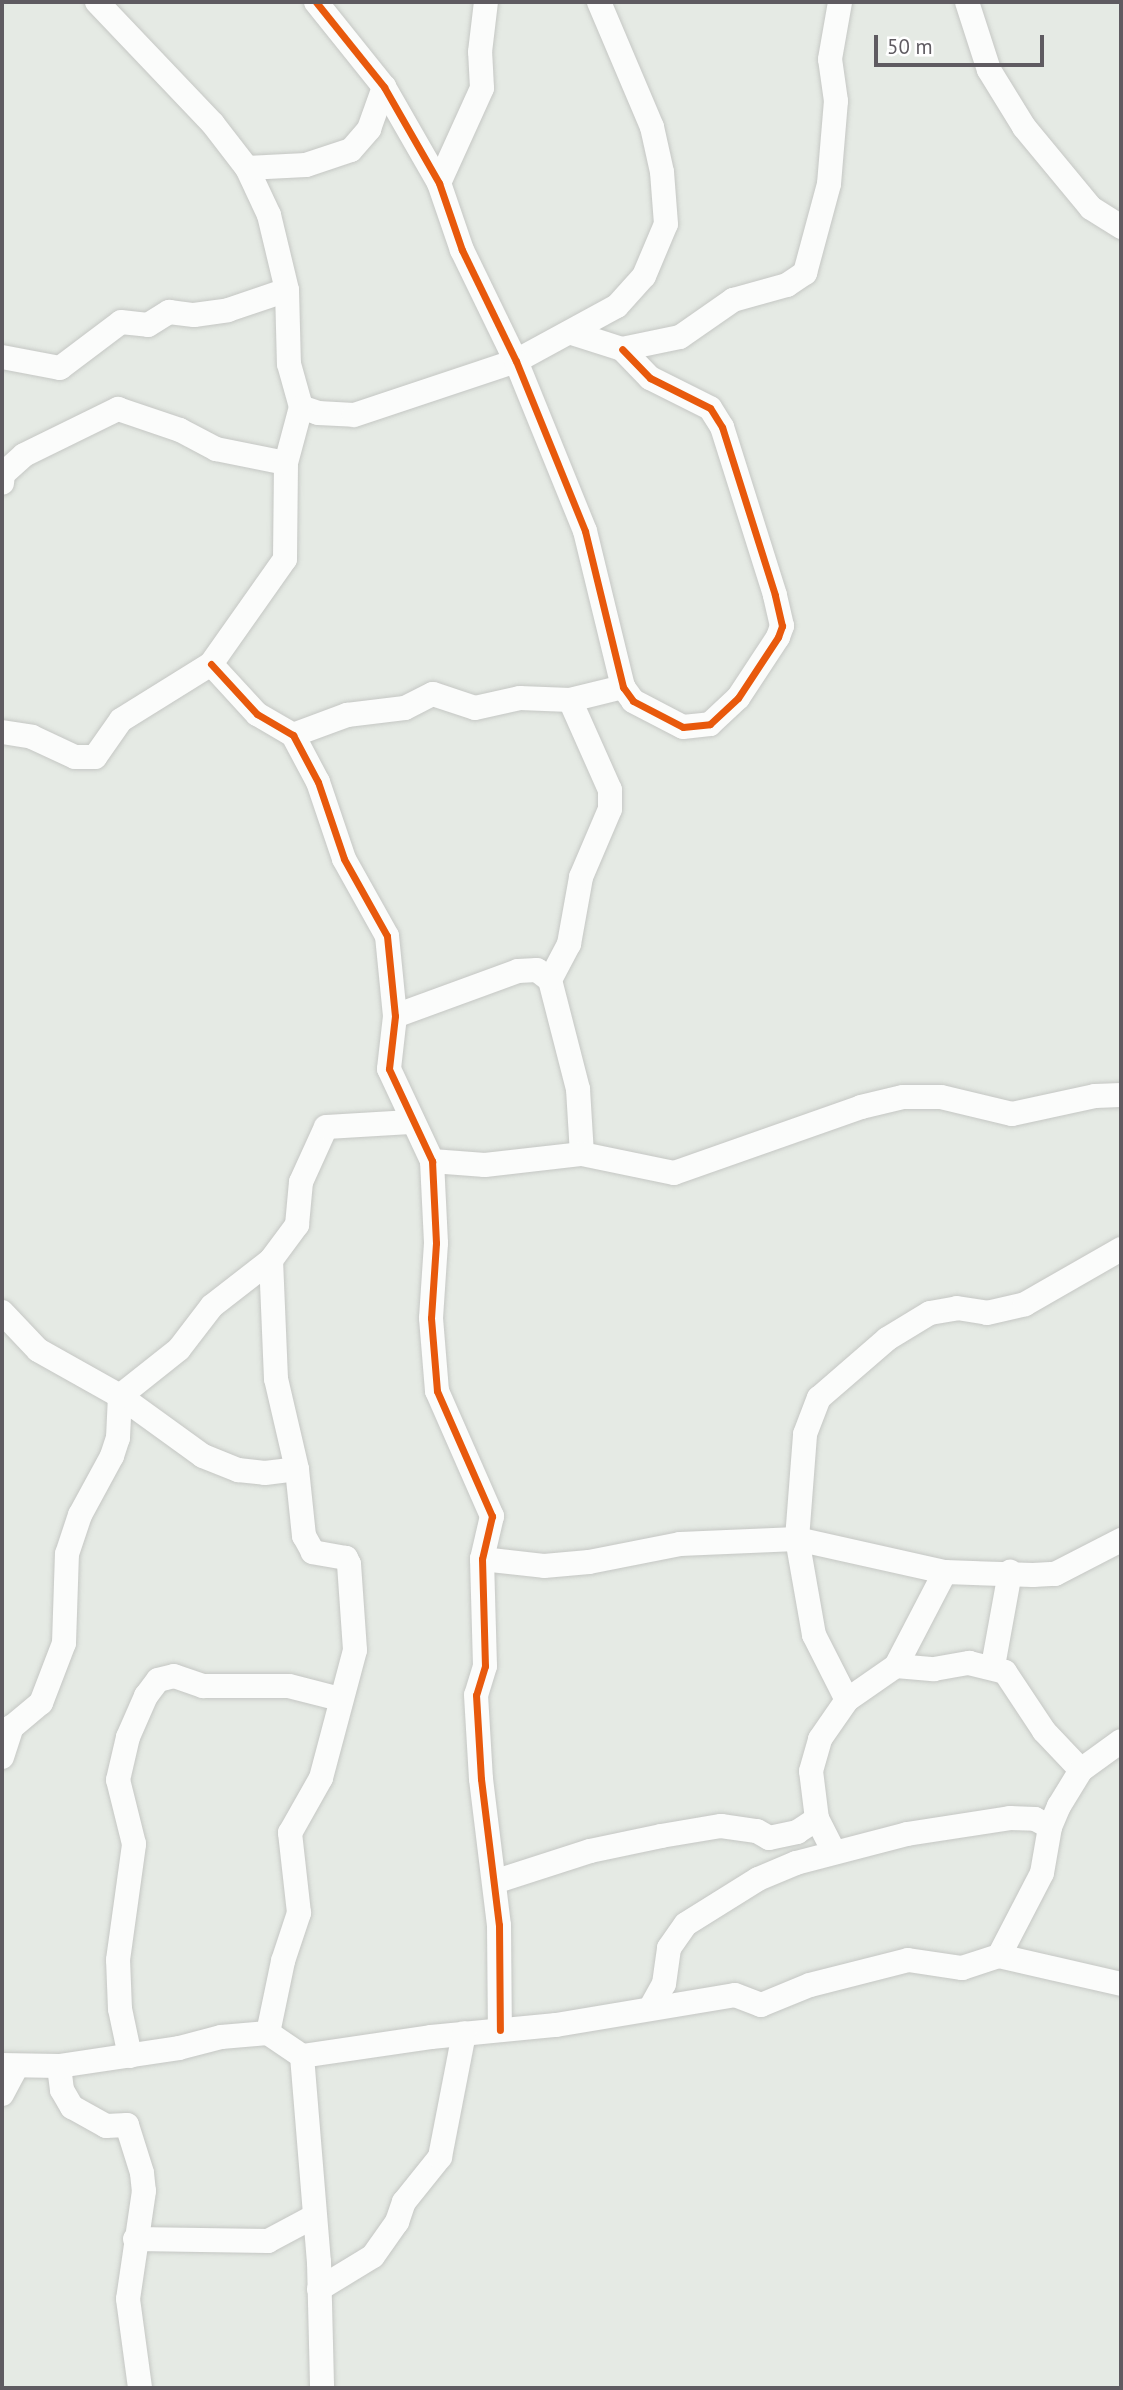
<!DOCTYPE html>
<html>
<head>
<meta charset="utf-8">
<style>
  body { margin:0 }
  #map { position:relative; width:1123px; height:2390px; overflow:hidden; background:#e5eae4; font-family:"PT Sans",sans-serif }
  div>[style] { position:absolute }
  .roads { filter:drop-shadow(0 0 2px #c5c7c4) drop-shadow(0 0 2px #c5c7c4) }
  .minor>* { height:24px; margin:-12px; padding:0 12px; transform-origin:12px; border-radius:12px; background:#fbfcfb }
  .cycleway>* { height:7px; margin:-3.5px; padding:0 3.5px; transform-origin:3.5px; border-radius:3.5px; background:#e8590c }
  span { translate:-50% -50%; white-space:nowrap; text-align:center; line-height:1.15; -webkit-text-stroke:7px #fff; paint-order:stroke }
  .frame { position:absolute; inset:0; border:4px solid #5f5b61; pointer-events:none }
  .scale { position:absolute; left:874px; top:35px; width:170px; height:32px; box-sizing:border-box; border:4px solid #5f5b61; border-top:0; padding-left:9px; font-size:21px; line-height:24px; white-space:nowrap; color:#5f5b61; -webkit-text-stroke:5px #fff; paint-order:stroke }
</style>
</head>
<body>
<div id="map">
  <div class="roads">
    <div class="minor">
      <div style="left:97px;top:2px;width:168px;rotate:46.4deg"></div>
      <div style="left:213px;top:124px;width:56px;rotate:52.3deg"></div>
      <div style="left:247px;top:168px;width:52px;rotate:64.9deg"></div>
      <div style="left:269px;top:215px;width:77px;rotate:76.5deg"></div>
      <div style="left:287px;top:290px;width:74px;rotate:88.5deg"></div>
      <div style="left:289px;top:364px;width:45px;rotate:74.4deg"></div>
      <div style="left:301px;top:407px;width:18px;rotate:19deg"></div>
      <div style="left:318px;top:413px;width:36px;rotate:3deg"></div>
      <div style="left:354px;top:415px;width:171px;rotate:-18.4deg"></div>
      <div style="left:516px;top:361px;width:115px;rotate:-28.6deg"></div>
      <div style="left:617px;top:306px;width:40px;rotate:-48deg"></div>
      <div style="left:644px;top:276px;width:56px;rotate:-67.1deg"></div>
      <div style="left:666px;top:224px;width:52px;rotate:-94.4deg"></div>
      <div style="left:662px;top:172px;width:46px;rotate:-102.5deg"></div>
      <div style="left:652px;top:127px;width:136px;rotate:-113deg"></div>
      <div style="left:316px;top:2px;width:109px;rotate:51.3deg"></div>
      <div style="left:384px;top:87px;width:111px;rotate:60.2deg"></div>
      <div style="left:439px;top:183px;width:71px;rotate:71.1deg"></div>
      <div style="left:462px;top:250px;width:123px;rotate:64.1deg"></div>
      <div style="left:516px;top:361px;width:183px;rotate:67.9deg"></div>
      <div style="left:585px;top:531px;width:161px;rotate:76.3deg"></div>
      <div style="left:623px;top:687px;width:17px;rotate:54deg"></div>
      <div style="left:633px;top:701px;width:56px;rotate:27.5deg"></div>
      <div style="left:683px;top:727px;width:27px;rotate:-6deg"></div>
      <div style="left:710px;top:724px;width:38px;rotate:-43deg"></div>
      <div style="left:738px;top:698px;width:73px;rotate:-56.7deg"></div>
      <div style="left:778px;top:637px;width:12px;rotate:-70deg"></div>
      <div style="left:782px;top:626px;width:32px;rotate:-103deg"></div>
      <div style="left:775px;top:595px;width:176px;rotate:-107.5deg"></div>
      <div style="left:722px;top:427px;width:22px;rotate:-122deg"></div>
      <div style="left:710px;top:408px;width:67px;rotate:-153.4deg"></div>
      <div style="left:650px;top:378px;width:40px;rotate:-134deg"></div>
      <div style="left:967px;top:2px;width:71px;rotate:72.1deg"></div>
      <div style="left:989px;top:70px;width:67px;rotate:58.4deg"></div>
      <div style="left:1024px;top:127px;width:105px;rotate:50.4deg"></div>
      <div style="left:1091px;top:208px;width:36px;rotate:32deg"></div>
      <div style="left:247px;top:168px;width:59px;rotate:-2.9deg"></div>
      <div style="left:306px;top:165px;width:47px;rotate:-18.4deg"></div>
      <div style="left:351px;top:150px;width:28px;rotate:-49deg"></div>
      <div style="left:369px;top:129px;width:45px;rotate:-70.3deg"></div>
      <div style="left:439px;top:183px;width:104px;rotate:-65.6deg"></div>
      <div style="left:482px;top:88px;width:36px;rotate:-93deg"></div>
      <div style="left:480px;top:52px;width:50px;rotate:-83.2deg"></div>
      <div style="left:572px;top:333px;width:52px;rotate:17.7deg"></div>
      <div style="left:622px;top:349px;width:59px;rotate:-11.7deg"></div>
      <div style="left:680px;top:337px;width:65px;rotate:-34.9deg"></div>
      <div style="left:733px;top:300px;width:56px;rotate:-15.5deg"></div>
      <div style="left:787px;top:285px;width:22px;rotate:-34deg"></div>
      <div style="left:805px;top:273px;width:92px;rotate:-74.9deg"></div>
      <div style="left:829px;top:184px;width:83px;rotate:-85.2deg"></div>
      <div style="left:836px;top:101px;width:42px;rotate:-98.1deg"></div>
      <div style="left:830px;top:59px;width:58px;rotate:-80deg"></div>
      <div style="left:2px;top:357px;width:59px;rotate:10.7deg"></div>
      <div style="left:60px;top:368px;width:76px;rotate:-37deg"></div>
      <div style="left:121px;top:322px;width:27px;rotate:6deg"></div>
      <div style="left:148px;top:325px;width:25px;rotate:-32deg"></div>
      <div style="left:169px;top:312px;width:25px;rotate:7deg"></div>
      <div style="left:194px;top:315px;width:34px;rotate:-8deg"></div>
      <div style="left:228px;top:310px;width:62px;rotate:-18.7deg"></div>
      <div style="left:2px;top:483px;width:9px;rotate:-84deg"></div>
      <div style="left:3px;top:474px;width:28px;rotate:-42deg"></div>
      <div style="left:24px;top:455px;width:105px;rotate:-26.1deg"></div>
      <div style="left:118px;top:409px;width:65px;rotate:18.7deg"></div>
      <div style="left:180px;top:430px;width:41px;rotate:27.8deg"></div>
      <div style="left:216px;top:449px;width:71px;rotate:11.3deg"></div>
      <div style="left:211px;top:664px;width:68px;rotate:47.4deg"></div>
      <div style="left:257px;top:714px;width:42px;rotate:30.3deg"></div>
      <div style="left:293px;top:735px;width:53px;rotate:62deg"></div>
      <div style="left:318px;top:782px;width:81px;rotate:71.3deg"></div>
      <div style="left:344px;top:859px;width:88px;rotate:60.8deg"></div>
      <div style="left:387px;top:936px;width:80px;rotate:84.3deg"></div>
      <div style="left:395px;top:1016px;width:53px;rotate:96.5deg"></div>
      <div style="left:389px;top:1069px;width:102px;rotate:64.9deg"></div>
      <div style="left:432px;top:1161px;width:82px;rotate:87.2deg"></div>
      <div style="left:436px;top:1243px;width:75px;rotate:93.8deg"></div>
      <div style="left:431px;top:1318px;width:73px;rotate:85.3deg"></div>
      <div style="left:437px;top:1391px;width:137px;rotate:66.3deg"></div>
      <div style="left:492px;top:1516px;width:44px;rotate:103.1deg"></div>
      <div style="left:482px;top:1559px;width:107px;rotate:88.4deg"></div>
      <div style="left:485px;top:1666px;width:30px;rotate:107deg"></div>
      <div style="left:476px;top:1695px;width:84px;rotate:86.6deg"></div>
      <div style="left:481px;top:1779px;width:147px;rotate:83deg"></div>
      <div style="left:499px;top:1925px;width:105px;rotate:89.5deg"></div>
      <div style="left:2px;top:732px;width:30px;rotate:9deg"></div>
      <div style="left:32px;top:737px;width:47px;rotate:24.9deg"></div>
      <div style="left:75px;top:757px;width:20px"></div>
      <div style="left:95px;top:757px;width:45px;rotate:-54.9deg"></div>
      <div style="left:121px;top:720px;width:106px;rotate:-31.9deg"></div>
      <div style="left:211px;top:664px;width:128px;rotate:-54.8deg"></div>
      <div style="left:285px;top:559px;width:96px;rotate:-89.4deg"></div>
      <div style="left:286px;top:463px;width:58px;rotate:-75deg"></div>
      <div style="left:293px;top:735px;width:58px;rotate:-20.3deg"></div>
      <div style="left:347px;top:715px;width:58px;rotate:-6.9deg"></div>
      <div style="left:405px;top:708px;width:31px;rotate:-27deg"></div>
      <div style="left:433px;top:694px;width:44px;rotate:18.4deg"></div>
      <div style="left:475px;top:708px;width:46px;rotate:-12.5deg"></div>
      <div style="left:520px;top:698px;width:50px;rotate:2.3deg"></div>
      <div style="left:570px;top:700px;width:55px;rotate:-13.8deg"></div>
      <div style="left:550px;top:980px;width:113px;rotate:75.6deg"></div>
      <div style="left:578px;top:1089px;width:65px;rotate:86.5deg"></div>
      <div style="left:395px;top:1016px;width:131px;rotate:-20.1deg"></div>
      <div style="left:518px;top:971px;width:19px;rotate:-3deg"></div>
      <div style="left:537px;top:970px;width:16px;rotate:38deg"></div>
      <div style="left:550px;top:980px;width:41px;rotate:-62.2deg"></div>
      <div style="left:569px;top:944px;width:68px;rotate:-79.8deg"></div>
      <div style="left:581px;top:877px;width:74px;rotate:-66.9deg"></div>
      <div style="left:610px;top:809px;width:19px;rotate:-90deg"></div>
      <div style="left:610px;top:790px;width:98px;rotate:-114deg"></div>
      <div style="left:432px;top:1161px;width:53px;rotate:4.3deg"></div>
      <div style="left:485px;top:1165px;width:98px;rotate:-6.5deg"></div>
      <div style="left:582px;top:1154px;width:94px;rotate:11.7deg"></div>
      <div style="left:674px;top:1173px;width:198px;rotate:-19.4deg"></div>
      <div style="left:861px;top:1107px;width:43px;rotate:-13.4deg"></div>
      <div style="left:903px;top:1097px;width:38px"></div>
      <div style="left:941px;top:1097px;width:73px;rotate:13.5deg"></div>
      <div style="left:1012px;top:1114px;width:85px;rotate:-12.2deg"></div>
      <div style="left:1095px;top:1096px;width:26px;rotate:-2deg"></div>
      <div style="left:2px;top:1312px;width:52px;rotate:46.5deg"></div>
      <div style="left:38px;top:1350px;width:94px;rotate:29.3deg"></div>
      <div style="left:120px;top:1396px;width:102px;rotate:35.9deg"></div>
      <div style="left:203px;top:1456px;width:38px;rotate:22deg"></div>
      <div style="left:238px;top:1470px;width:27px;rotate:6deg"></div>
      <div style="left:265px;top:1473px;width:32px;rotate:-7deg"></div>
      <div style="left:482px;top:1559px;width:62px;rotate:6.4deg"></div>
      <div style="left:544px;top:1566px;width:45px;rotate:-5.1deg"></div>
      <div style="left:589px;top:1562px;width:93px;rotate:-11.2deg"></div>
      <div style="left:680px;top:1544px;width:117px;rotate:-2.4deg"></div>
      <div style="left:797px;top:1539px;width:152px;rotate:12.6deg"></div>
      <div style="left:945px;top:1572px;width:88px;rotate:2deg"></div>
      <div style="left:1033px;top:1575px;width:22px;rotate:-3deg"></div>
      <div style="left:1055px;top:1574px;width:74px;rotate:-27.3deg"></div>
      <div style="left:896px;top:1666px;width:106px;rotate:-62.5deg"></div>
      <div style="left:993px;top:1666px;width:96px;rotate:-79.7deg"></div>
      <div style="left:847px;top:1700px;width:73px;rotate:-116.9deg"></div>
      <div style="left:814px;top:1635px;width:97px;rotate:-100deg"></div>
      <div style="left:797px;top:1539px;width:105px;rotate:-85.6deg"></div>
      <div style="left:805px;top:1434px;width:39px;rotate:-69deg"></div>
      <div style="left:819px;top:1398px;width:90px;rotate:-40.9deg"></div>
      <div style="left:887px;top:1339px;width:50px;rotate:-31.2deg"></div>
      <div style="left:930px;top:1313px;width:27px;rotate:-10deg"></div>
      <div style="left:957px;top:1308px;width:30px;rotate:9deg"></div>
      <div style="left:987px;top:1313px;width:39px;rotate:-13deg"></div>
      <div style="left:1025px;top:1304px;width:111px;rotate:-29.8deg"></div>
      <div style="left:2px;top:1757px;width:32px;rotate:-72deg"></div>
      <div style="left:12px;top:1727px;width:38px;rotate:-40deg"></div>
      <div style="left:41px;top:1703px;width:64px;rotate:-69deg"></div>
      <div style="left:64px;top:1643px;width:89px;rotate:-88.1deg"></div>
      <div style="left:67px;top:1554px;width:41px;rotate:-71.6deg"></div>
      <div style="left:80px;top:1515px;width:67px;rotate:-61.5deg"></div>
      <div style="left:112px;top:1456px;width:19px;rotate:-72deg"></div>
      <div style="left:118px;top:1438px;width:42px;rotate:-87.3deg"></div>
      <div style="left:120px;top:1396px;width:75px;rotate:-38.5deg"></div>
      <div style="left:179px;top:1349px;width:54px;rotate:-52.5deg"></div>
      <div style="left:212px;top:1306px;width:75px;rotate:-37.9deg"></div>
      <div style="left:271px;top:1260px;width:44px;rotate:-53.4deg"></div>
      <div style="left:297px;top:1225px;width:43px;rotate:-84.7deg"></div>
      <div style="left:301px;top:1182px;width:60px;rotate:-65.6deg"></div>
      <div style="left:326px;top:1127px;width:85px;rotate:-3.4deg"></div>
      <div style="left:834px;top:1852px;width:37px;rotate:-117deg"></div>
      <div style="left:817px;top:1819px;width:48px;rotate:-97.1deg"></div>
      <div style="left:811px;top:1771px;width:33px;rotate:-74deg"></div>
      <div style="left:820px;top:1739px;width:47px;rotate:-55.3deg"></div>
      <div style="left:847px;top:1700px;width:60px;rotate:-34.8deg"></div>
      <div style="left:896px;top:1666px;width:38px;rotate:5deg"></div>
      <div style="left:934px;top:1669px;width:36px;rotate:-10deg"></div>
      <div style="left:969px;top:1663px;width:37px;rotate:14deg"></div>
      <div style="left:1005px;top:1672px;width:71px;rotate:56.5deg"></div>
      <div style="left:1044px;top:1731px;width:54px;rotate:46.5deg"></div>
      <div style="left:494px;top:1882px;width:101px;rotate:-17.9deg"></div>
      <div style="left:590px;top:1851px;width:73px;rotate:-11.9deg"></div>
      <div style="left:661px;top:1836px;width:61px;rotate:-9.5deg"></div>
      <div style="left:721px;top:1826px;width:36px;rotate:8deg"></div>
      <div style="left:757px;top:1831px;width:14px;rotate:30deg"></div>
      <div style="left:769px;top:1838px;width:29px;rotate:-12deg"></div>
      <div style="left:797px;top:1832px;width:24px;rotate:-33deg"></div>
      <div style="left:999px;top:1956px;width:93px;rotate:-62.6deg"></div>
      <div style="left:1042px;top:1873px;width:47px;rotate:-80.1deg"></div>
      <div style="left:1050px;top:1827px;width:23px;rotate:-67deg"></div>
      <div style="left:1059px;top:1806px;width:42px;rotate:-58.6deg"></div>
      <div style="left:1081px;top:1770px;width:49px;rotate:-35.9deg"></div>
      <div style="left:651px;top:2007px;width:26px;rotate:-61deg"></div>
      <div style="left:664px;top:1984px;width:36px;rotate:-82deg"></div>
      <div style="left:669px;top:1948px;width:29px;rotate:-55deg"></div>
      <div style="left:686px;top:1924px;width:85px;rotate:-32deg"></div>
      <div style="left:758px;top:1879px;width:41px;rotate:-22.8deg"></div>
      <div style="left:796px;top:1863px;width:115px;rotate:-14.6deg"></div>
      <div style="left:907px;top:1834px;width:104px;rotate:-8.8deg"></div>
      <div style="left:1010px;top:1818px;width:25px;rotate:2deg"></div>
      <div style="left:1035px;top:1819px;width:17px;rotate:28deg"></div>
      <div style="left:268px;top:2033px;width:74px;rotate:-78.2deg"></div>
      <div style="left:283px;top:1961px;width:51px;rotate:-71.6deg"></div>
      <div style="left:299px;top:1913px;width:81px;rotate:-96.4deg"></div>
      <div style="left:290px;top:1833px;width:63px;rotate:-60.6deg"></div>
      <div style="left:321px;top:1778px;width:132px;rotate:-75.1deg"></div>
      <div style="left:355px;top:1650px;width:86px;rotate:-94deg"></div>
      <div style="left:349px;top:1564px;width:7px;rotate:-117deg"></div>
      <div style="left:346px;top:1558px;width:34px;rotate:-170deg"></div>
      <div style="left:313px;top:1552px;width:18px;rotate:-119deg"></div>
      <div style="left:304px;top:1536px;width:67px;rotate:-96deg"></div>
      <div style="left:297px;top:1469px;width:92px;rotate:-103.1deg"></div>
      <div style="left:276px;top:1379px;width:119px;rotate:-92.4deg"></div>
      <div style="left:130px;top:2056px;width:48px;rotate:-102deg"></div>
      <div style="left:120px;top:2009px;width:49px;rotate:-92.3deg"></div>
      <div style="left:118px;top:1960px;width:117px;rotate:-82.1deg"></div>
      <div style="left:134px;top:1844px;width:66px;rotate:-104deg"></div>
      <div style="left:118px;top:1780px;width:44px;rotate:-76.9deg"></div>
      <div style="left:128px;top:1737px;width:45px;rotate:-66.3deg"></div>
      <div style="left:146px;top:1696px;width:20px;rotate:-53deg"></div>
      <div style="left:158px;top:1680px;width:16px;rotate:-14deg"></div>
      <div style="left:174px;top:1676px;width:31px;rotate:19deg"></div>
      <div style="left:203px;top:1686px;width:86px"></div>
      <div style="left:289px;top:1686px;width:53px;rotate:14.3deg"></div>
      <div style="left:302px;top:2056px;width:130px;rotate:-8.4deg"></div>
      <div style="left:431px;top:2037px;width:126px;rotate:-5.5deg"></div>
      <div style="left:556px;top:2025px;width:181px;rotate:-9.5deg"></div>
      <div style="left:735px;top:1995px;width:28px;rotate:21deg"></div>
      <div style="left:761px;top:2005px;width:53px;rotate:-22.2deg"></div>
      <div style="left:810px;top:1985px;width:101px;rotate:-14.3deg"></div>
      <div style="left:908px;top:1960px;width:55px;rotate:8.4deg"></div>
      <div style="left:962px;top:1968px;width:39px;rotate:-18deg"></div>
      <div style="left:999px;top:1956px;width:125px;rotate:12.9deg"></div>
      <div style="left:2px;top:2065px;width:57px;rotate:1deg"></div>
      <div style="left:59px;top:2066px;width:121px;rotate:-8.5deg"></div>
      <div style="left:179px;top:2048px;width:43px;rotate:-14.7deg"></div>
      <div style="left:221px;top:2037px;width:47px;rotate:-4.9deg"></div>
      <div style="left:268px;top:2033px;width:41px;rotate:34.1deg"></div>
      <div style="left:302px;top:2056px;width:207px;rotate:85.3deg"></div>
      <div style="left:319px;top:2262px;width:126px;rotate:88.6deg"></div>
      <div style="left:59px;top:2066px;width:24px;rotate:83deg"></div>
      <div style="left:62px;top:2090px;width:20px;rotate:60deg"></div>
      <div style="left:72px;top:2107px;width:39px;rotate:29deg"></div>
      <div style="left:106px;top:2126px;width:21px;rotate:-3deg"></div>
      <div style="left:127px;top:2125px;width:50px;rotate:72.6deg"></div>
      <div style="left:142px;top:2173px;width:18px;rotate:84deg"></div>
      <div style="left:144px;top:2191px;width:109px;rotate:98.4deg"></div>
      <div style="left:128px;top:2299px;width:90px;rotate:82.3deg"></div>
      <div style="left:2px;top:2094px;width:30px;rotate:-62deg"></div>
      <div style="left:135px;top:2239px;width:133px;rotate:0.9deg"></div>
      <div style="left:268px;top:2241px;width:51px;rotate:-28.1deg"></div>
      <div style="left:319px;top:2289px;width:63px;rotate:-31.4deg"></div>
      <div style="left:373px;top:2256px;width:42px;rotate:-54.8deg"></div>
      <div style="left:397px;top:2222px;width:21px;rotate:-71deg"></div>
      <div style="left:404px;top:2202px;width:58px;rotate:-51.3deg"></div>
      <div style="left:440px;top:2157px;width:126px;rotate:-79deg"></div>
    </div>
  </div>
  <div class="cycleway">
    <div style="left:316px;top:2px;width:109px;rotate:51.3deg"></div>
    <div style="left:384px;top:87px;width:111px;rotate:60.2deg"></div>
    <div style="left:439px;top:183px;width:71px;rotate:71.1deg"></div>
    <div style="left:462px;top:250px;width:123px;rotate:64.1deg"></div>
    <div style="left:516px;top:361px;width:183px;rotate:67.9deg"></div>
    <div style="left:585px;top:531px;width:161px;rotate:76.3deg"></div>
    <div style="left:623px;top:687px;width:17px;rotate:54deg"></div>
    <div style="left:633px;top:701px;width:56px;rotate:27.5deg"></div>
    <div style="left:683px;top:727px;width:27px;rotate:-6deg"></div>
    <div style="left:710px;top:724px;width:38px;rotate:-43deg"></div>
    <div style="left:738px;top:698px;width:73px;rotate:-56.7deg"></div>
    <div style="left:778px;top:637px;width:12px;rotate:-70deg"></div>
    <div style="left:782px;top:626px;width:32px;rotate:-103deg"></div>
    <div style="left:775px;top:595px;width:176px;rotate:-107.5deg"></div>
    <div style="left:722px;top:427px;width:22px;rotate:-122deg"></div>
    <div style="left:710px;top:408px;width:67px;rotate:-153.4deg"></div>
    <div style="left:650px;top:378px;width:40px;rotate:-134deg"></div>
    <div style="left:211px;top:664px;width:68px;rotate:47.4deg"></div>
    <div style="left:257px;top:714px;width:42px;rotate:30.3deg"></div>
    <div style="left:293px;top:735px;width:53px;rotate:62deg"></div>
    <div style="left:318px;top:782px;width:81px;rotate:71.3deg"></div>
    <div style="left:344px;top:859px;width:88px;rotate:60.8deg"></div>
    <div style="left:387px;top:936px;width:80px;rotate:84.3deg"></div>
    <div style="left:395px;top:1016px;width:53px;rotate:96.5deg"></div>
    <div style="left:389px;top:1069px;width:102px;rotate:64.9deg"></div>
    <div style="left:432px;top:1161px;width:82px;rotate:87.2deg"></div>
    <div style="left:436px;top:1243px;width:75px;rotate:93.8deg"></div>
    <div style="left:431px;top:1318px;width:73px;rotate:85.3deg"></div>
    <div style="left:437px;top:1391px;width:137px;rotate:66.3deg"></div>
    <div style="left:492px;top:1516px;width:44px;rotate:103.1deg"></div>
    <div style="left:482px;top:1559px;width:107px;rotate:88.4deg"></div>
    <div style="left:485px;top:1666px;width:30px;rotate:107deg"></div>
    <div style="left:476px;top:1695px;width:84px;rotate:86.6deg"></div>
    <div style="left:481px;top:1779px;width:147px;rotate:83deg"></div>
    <div style="left:499px;top:1925px;width:105px;rotate:89.5deg"></div>
  </div>
  <div class="frame"></div>
  <div class="scale">50 m</div>
</div>
</body>
</html>
